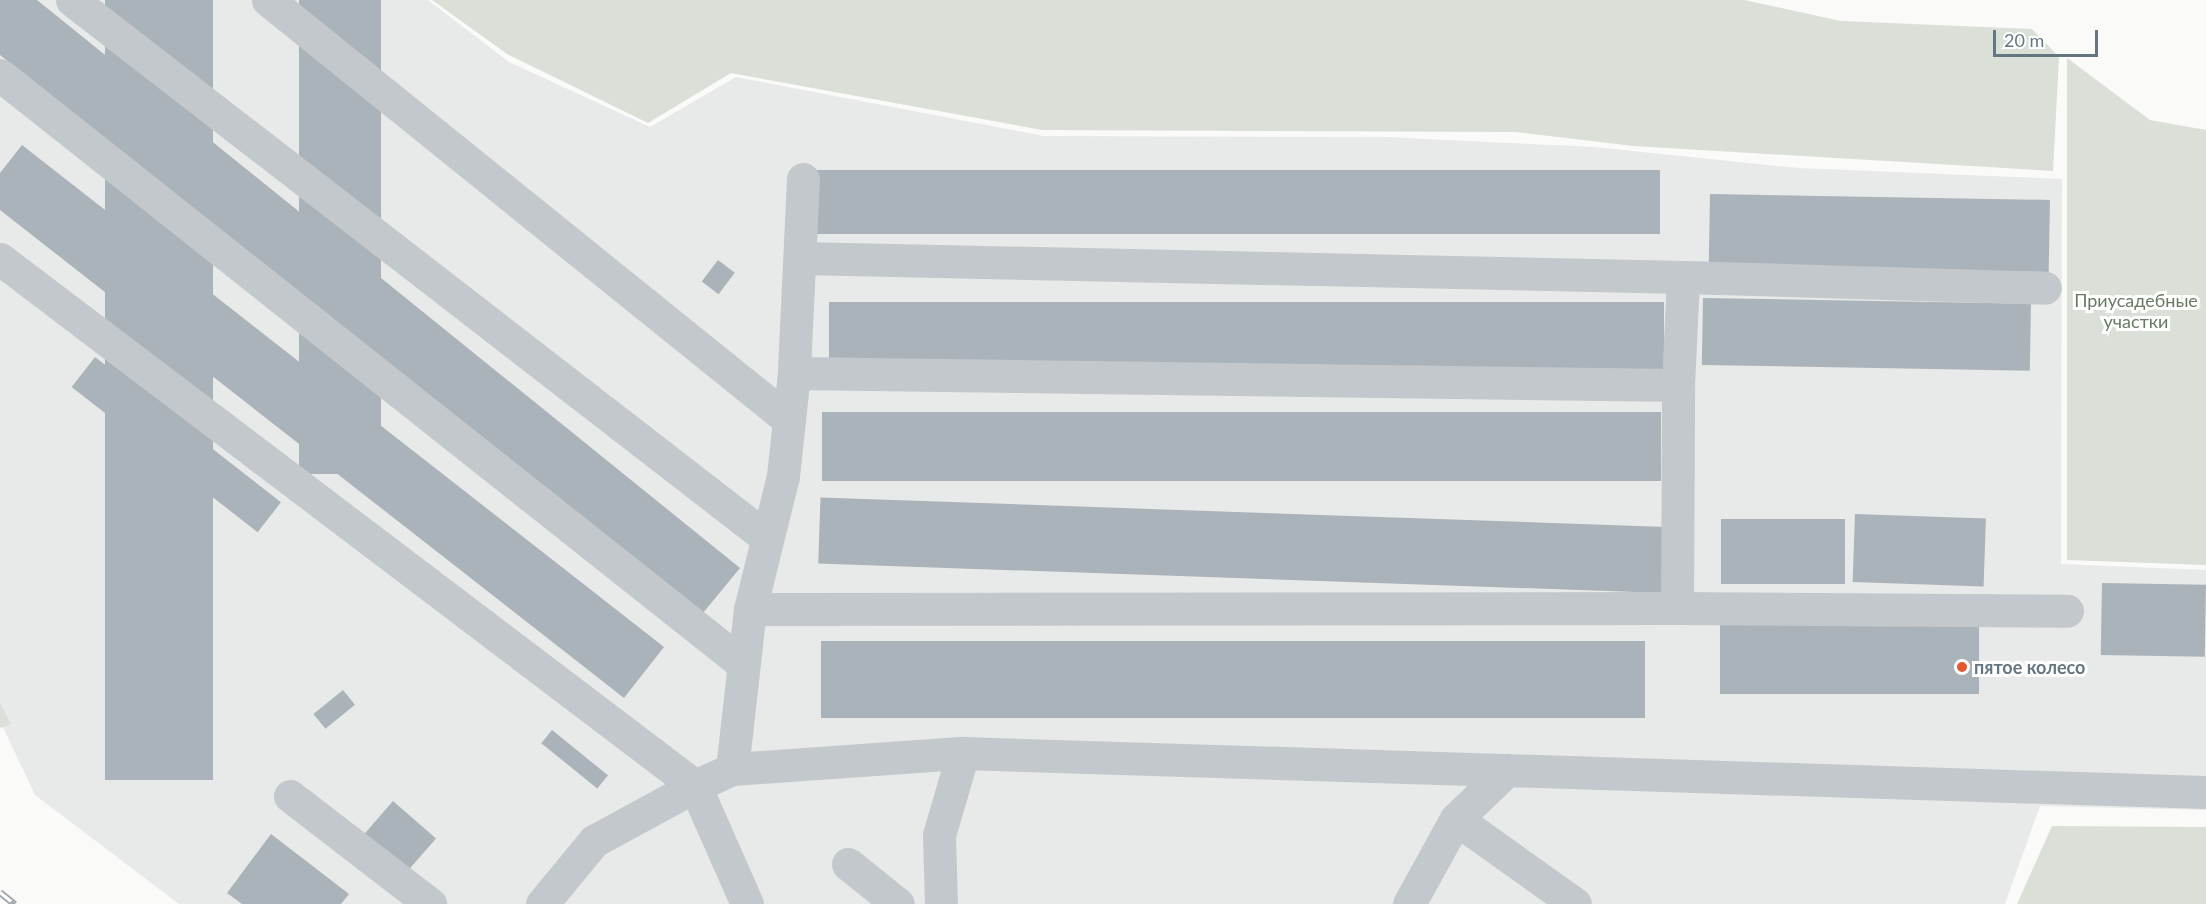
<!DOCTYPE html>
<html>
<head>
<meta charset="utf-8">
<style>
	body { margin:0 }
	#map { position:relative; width:2206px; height:904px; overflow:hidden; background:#fafaf8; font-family:Lato,sans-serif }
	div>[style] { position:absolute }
	.built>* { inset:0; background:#e8e9e9 }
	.green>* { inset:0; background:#dadfd7 }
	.building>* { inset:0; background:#aab3b9; transform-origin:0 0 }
	.minor>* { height:33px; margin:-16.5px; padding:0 16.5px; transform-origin:16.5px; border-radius:16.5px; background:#c3c8cc }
	.rail>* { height:7px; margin-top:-3.5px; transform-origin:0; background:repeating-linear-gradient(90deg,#fff 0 14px,#a2aab0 0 28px); box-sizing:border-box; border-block:2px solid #a2aab0 }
	.dots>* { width:16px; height:16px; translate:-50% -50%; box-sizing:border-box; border:3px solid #fff; border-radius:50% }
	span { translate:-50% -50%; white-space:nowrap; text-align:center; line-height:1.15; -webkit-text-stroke:6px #fff; paint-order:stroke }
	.park-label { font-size:18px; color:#687a64 }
	.poi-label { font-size:18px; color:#657683; font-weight:700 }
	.left { translate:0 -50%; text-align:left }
	.scale { position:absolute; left:1993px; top:30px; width:105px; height:27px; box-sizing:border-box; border:3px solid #657683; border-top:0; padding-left:8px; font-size:18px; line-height:21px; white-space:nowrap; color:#657683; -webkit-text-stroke:4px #fff; paint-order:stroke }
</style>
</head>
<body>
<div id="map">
	<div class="built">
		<i style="clip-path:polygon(0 0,428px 0,509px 62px,650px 127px,736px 77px,1044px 136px,1385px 137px,1594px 147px,1798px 168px,2062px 179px,2061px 564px,2206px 570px,2206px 810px,2040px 806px,2005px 904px,179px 904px,35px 795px,0 721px)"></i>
	</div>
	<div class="green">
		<i style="clip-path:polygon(432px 0,1744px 0,1841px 21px,2032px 29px,2059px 57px,2053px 171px,1634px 146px,1515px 132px,1042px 130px,731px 73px,648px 123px,507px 54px)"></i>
		<i style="clip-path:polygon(2067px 58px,2150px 120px,2206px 130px,2206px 565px,2067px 560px)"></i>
		<i style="clip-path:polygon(0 703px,11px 724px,0 728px)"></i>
		<i style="clip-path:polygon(2052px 826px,2206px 827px,2206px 904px,2017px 904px)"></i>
	</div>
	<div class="building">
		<i style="clip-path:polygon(0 0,37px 0,740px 568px,698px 619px,0 55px)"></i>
		<i style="left:105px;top:0;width:108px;height:780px"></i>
		<i style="left:299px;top:0;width:82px;height:474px"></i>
		<i style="clip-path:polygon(22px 145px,664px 647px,624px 698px,0 210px,0 173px)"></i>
		<i style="left:1660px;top:170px;width:64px;height:849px;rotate:90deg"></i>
		<i style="left:1710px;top:194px;width:340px;height:72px;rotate:1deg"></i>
		<i style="left:718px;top:260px;width:21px;height:27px;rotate:37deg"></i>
		<i style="left:1703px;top:298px;width:328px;height:67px;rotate:1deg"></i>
		<i style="left:829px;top:302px;width:835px;height:67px"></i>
		<i style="left:95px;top:357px;width:236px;height:38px;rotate:38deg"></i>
		<i style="left:1661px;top:412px;width:69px;height:839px;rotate:90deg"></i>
		<i style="left:1855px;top:514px;width:131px;height:68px;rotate:2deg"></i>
		<i style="left:1721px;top:519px;width:124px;height:65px"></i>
		<i style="left:1666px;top:527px;width:66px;height:846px;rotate:92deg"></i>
		<i style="left:2102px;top:583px;width:104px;height:72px;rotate:1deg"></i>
		<i style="left:1720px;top:618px;width:259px;height:76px"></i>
		<i style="left:821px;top:641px;width:824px;height:77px"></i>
		<i style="left:343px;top:690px;width:19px;height:38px;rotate:51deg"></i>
		<i style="left:552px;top:730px;width:72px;height:17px;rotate:39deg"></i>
		<i style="left:393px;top:801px;width:57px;height:46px;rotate:41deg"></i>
		<i style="clip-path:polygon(271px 834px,349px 894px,341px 904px,242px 904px,227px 893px)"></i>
	</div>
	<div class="minor">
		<i style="left:72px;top:0;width:879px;rotate:37.74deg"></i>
		<i style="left:268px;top:0;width:669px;rotate:38.87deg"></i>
		<i style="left:0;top:75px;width:947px;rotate:38.4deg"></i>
		<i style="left:803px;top:179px;width:194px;rotate:92.7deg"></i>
		<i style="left:794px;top:373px;width:104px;rotate:96.1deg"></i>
		<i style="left:783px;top:476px;width:137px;rotate:103.9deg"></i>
		<i style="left:750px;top:609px;width:161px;rotate:96.4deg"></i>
		<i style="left:732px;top:769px;width:232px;rotate:-4deg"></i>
		<i style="left:963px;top:753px;width:1244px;rotate:1.8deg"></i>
		<i style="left:800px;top:258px;width:883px;rotate:1.23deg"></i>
		<i style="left:1683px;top:277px;width:362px;rotate:1.7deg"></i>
		<i style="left:0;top:259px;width:872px;rotate:37.17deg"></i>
		<i style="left:695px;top:786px;width:41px;rotate:-24.7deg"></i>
		<i style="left:794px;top:373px;width:884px;rotate:0.78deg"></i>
		<i style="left:1677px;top:608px;width:223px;rotate:-89.7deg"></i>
		<i style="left:1678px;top:385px;width:108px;rotate:-87.3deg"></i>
		<i style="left:750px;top:609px;width:927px;rotate:-0.06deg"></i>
		<i style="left:1677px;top:608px;width:390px;rotate:0.4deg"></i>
		<i style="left:290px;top:796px;width:177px;rotate:37.6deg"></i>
		<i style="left:1456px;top:819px;width:146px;rotate:35.5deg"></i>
		<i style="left:848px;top:864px;width:64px;rotate:38.7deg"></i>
		<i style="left:542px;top:904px;width:82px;rotate:-50.5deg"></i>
		<i style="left:594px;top:841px;width:115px;rotate:-28.6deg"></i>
		<i style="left:695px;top:786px;width:129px;rotate:66.2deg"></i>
		<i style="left:941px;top:904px;width:69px;rotate:-91.7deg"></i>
		<i style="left:939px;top:835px;width:85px;rotate:-73.7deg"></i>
		<i style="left:1409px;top:904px;width:97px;rotate:-61.1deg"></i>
		<i style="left:1456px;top:819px;width:71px;rotate:-43.9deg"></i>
	</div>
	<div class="rail">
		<i style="left:0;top:892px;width:19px;rotate:39deg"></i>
	</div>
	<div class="dots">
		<i style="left:1962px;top:667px;background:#e4572e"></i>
	</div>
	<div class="park-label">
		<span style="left:2136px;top:311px">Приусадебные<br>участки</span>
	</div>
	<div class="poi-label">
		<span class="left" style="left:1974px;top:667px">пятое колесо</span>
	</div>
	<div class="scale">20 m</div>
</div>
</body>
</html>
